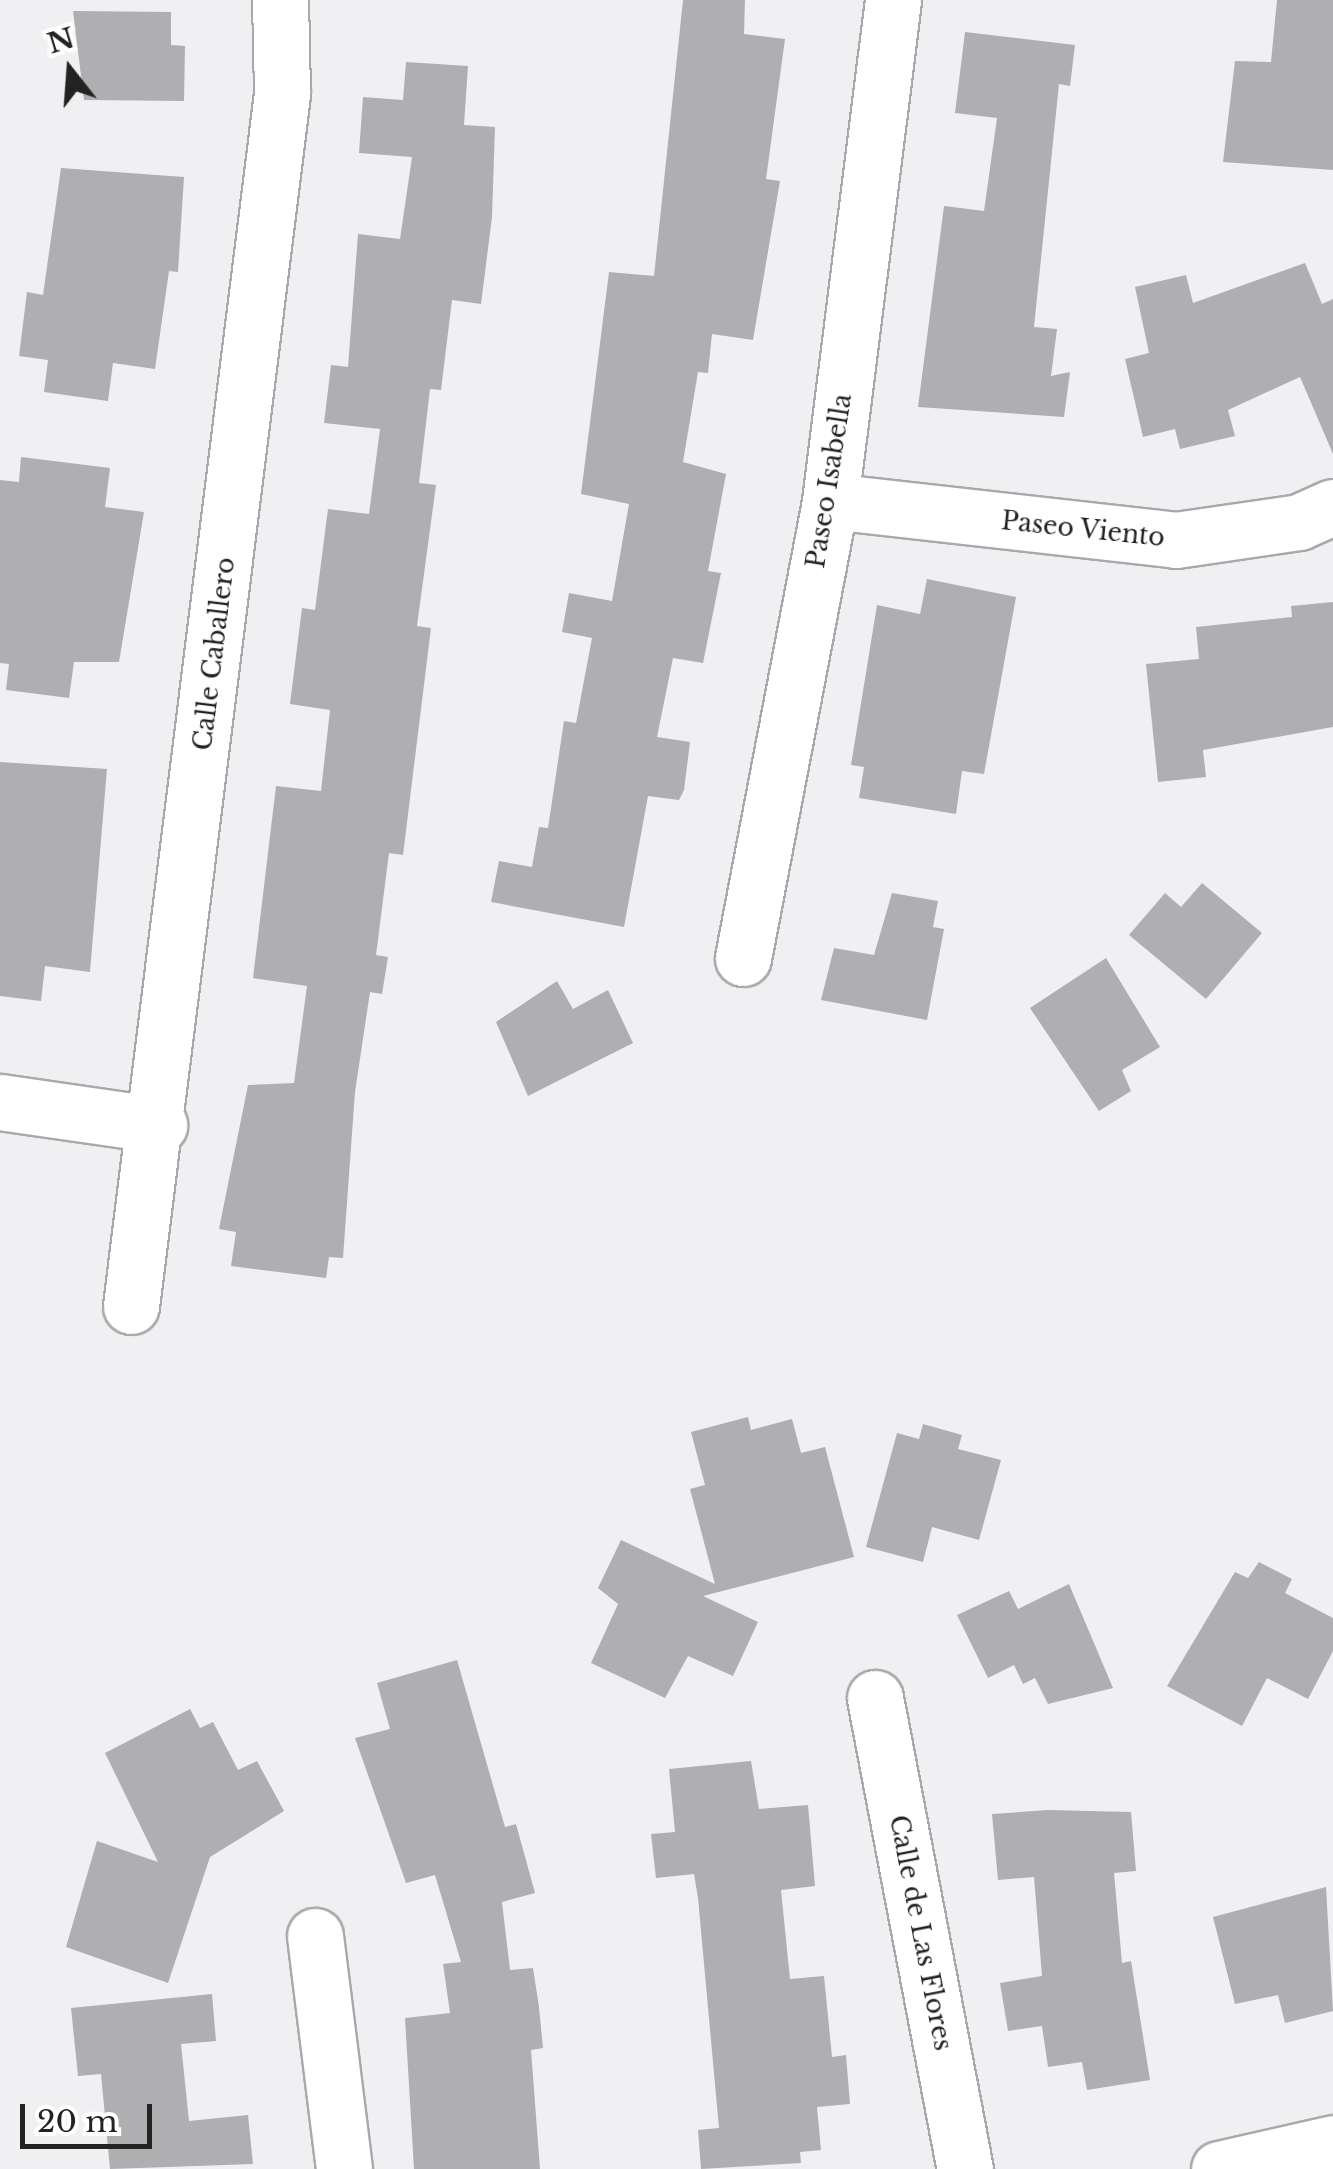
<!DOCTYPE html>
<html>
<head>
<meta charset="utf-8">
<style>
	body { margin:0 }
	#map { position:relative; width:1333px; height:2169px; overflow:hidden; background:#f0eff2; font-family:"Libre Baskerville",serif }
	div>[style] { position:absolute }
	.building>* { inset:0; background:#afafb2 }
	.roads { filter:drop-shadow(2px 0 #a9a8ab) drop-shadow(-2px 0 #a9a8ab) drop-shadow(0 2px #a9a8ab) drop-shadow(0 -2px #a9a8ab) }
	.minor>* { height:55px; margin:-27.5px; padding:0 27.5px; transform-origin:27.5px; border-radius:27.5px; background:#fff }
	span { translate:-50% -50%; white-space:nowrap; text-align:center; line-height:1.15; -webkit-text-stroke:8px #fff; paint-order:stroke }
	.street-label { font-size:25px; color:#232324 }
	.north { position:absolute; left:20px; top:20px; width:100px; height:100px; -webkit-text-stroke:8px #fff; paint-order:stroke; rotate:343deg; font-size:28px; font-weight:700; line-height:40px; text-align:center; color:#232324 }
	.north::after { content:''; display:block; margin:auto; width:35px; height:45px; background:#232324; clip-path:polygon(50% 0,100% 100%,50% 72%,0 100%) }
	.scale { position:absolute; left:20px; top:2104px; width:132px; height:45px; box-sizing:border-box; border:5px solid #232324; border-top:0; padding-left:12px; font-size:30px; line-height:35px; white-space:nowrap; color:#232324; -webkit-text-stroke:8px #fff; paint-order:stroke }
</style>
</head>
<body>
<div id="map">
	<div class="building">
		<i style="clip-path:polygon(683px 0,745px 0,744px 34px,785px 39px,766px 179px,780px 181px,753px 340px,712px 334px,708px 373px,698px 372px,683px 462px,726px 474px,708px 571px,721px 573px,703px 663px,673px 658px,657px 737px,690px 742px,684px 790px,679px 800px,648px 796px,624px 927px,491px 902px,499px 861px,532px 867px,539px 827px,548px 828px,564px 721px,576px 723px,592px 638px,562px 632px,569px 593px,612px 601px,629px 504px,581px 494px,609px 272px,654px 276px)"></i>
		<i style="clip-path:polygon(1277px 0,1333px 0,1333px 170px,1223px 162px,1235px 61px,1271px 62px)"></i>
		<i style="clip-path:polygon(73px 11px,171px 12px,171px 45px,185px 46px,184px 101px,84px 100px)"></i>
		<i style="clip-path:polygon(965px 32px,1075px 45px,1070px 86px,1059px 84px,1034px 327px,1057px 329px,1051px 376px,1070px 372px,1064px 417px,918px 407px,944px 206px,984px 211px,997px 118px,955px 113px)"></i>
		<i style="clip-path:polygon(406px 62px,468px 66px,464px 125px,495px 127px,492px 217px,481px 304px,452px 300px,441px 390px,430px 389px,419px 483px,436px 485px,417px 626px,431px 628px,403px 855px,389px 853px,376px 955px,388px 957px,382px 994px,370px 992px,355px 1092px,343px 1258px,329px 1257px,326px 1278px,231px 1266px,236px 1232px,219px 1229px,248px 1085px,294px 1083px,307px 986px,253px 978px,276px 786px,321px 791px,330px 710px,290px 704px,302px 608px,315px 610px,328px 509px,369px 514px,380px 429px,324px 423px,331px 365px,348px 367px,358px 234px,400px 239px,412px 157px,359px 153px,363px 97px,403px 100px)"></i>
		<i style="clip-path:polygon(61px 168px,184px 177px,178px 272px,169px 271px,155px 369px,113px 363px,108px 401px,44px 392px,48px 360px,19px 356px,27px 292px,43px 295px)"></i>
		<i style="clip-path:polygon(1305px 263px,1322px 304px,1333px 299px,1333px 454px,1300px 377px,1228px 410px,1235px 436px,1180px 449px,1175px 429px,1143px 437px,1125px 359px,1149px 353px,1135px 287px,1186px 275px,1193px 303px)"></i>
		<i style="clip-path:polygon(21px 457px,110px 468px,105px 507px,144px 512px,119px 662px,74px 662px,69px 698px,6px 690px,9px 664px,0 663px,0 480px,19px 482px)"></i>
		<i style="clip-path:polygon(927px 579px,1016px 597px,984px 774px,962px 771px,956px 814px,859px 798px,864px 767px,851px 765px,877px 605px,920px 614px)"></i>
		<i style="clip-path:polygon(1333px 602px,1333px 727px,1203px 750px,1206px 777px,1158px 782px,1146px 664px,1199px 659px,1196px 627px,1292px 617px,1291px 606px)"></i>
		<i style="clip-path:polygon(0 762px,107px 769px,90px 972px,45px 966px,41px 1001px,0 996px)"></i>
		<i style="clip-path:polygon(1202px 883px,1262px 933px,1206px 999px,1129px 935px,1165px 893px,1181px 907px)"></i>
		<i style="clip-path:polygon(892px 893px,938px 901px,933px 927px,944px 929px,927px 1020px,821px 1000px,834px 948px,874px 955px)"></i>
		<i style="clip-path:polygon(1106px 958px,1160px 1047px,1122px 1070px,1131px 1091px,1099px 1111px,1030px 1008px)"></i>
		<i style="clip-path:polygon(557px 981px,573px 1009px,608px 990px,633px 1043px,528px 1096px,496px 1022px)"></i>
		<i style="clip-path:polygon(748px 1417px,751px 1430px,792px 1419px,801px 1453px,825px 1447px,854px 1557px,703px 1596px,758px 1622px,733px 1676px,688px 1656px,665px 1698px,591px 1663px,618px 1604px,598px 1588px,621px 1540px,715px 1584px,690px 1489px,705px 1485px,691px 1432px)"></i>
		<i style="clip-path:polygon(923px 1424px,962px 1435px,958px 1449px,1001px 1460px,979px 1540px,932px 1527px,923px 1562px,866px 1547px,897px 1433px,919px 1439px)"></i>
		<i style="clip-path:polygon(1259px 1562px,1292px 1579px,1285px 1593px,1333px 1618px,1333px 1651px,1308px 1699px,1267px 1678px,1242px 1726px,1167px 1686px,1235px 1572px,1248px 1578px)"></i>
		<i style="clip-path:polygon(1069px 1584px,1113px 1688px,1048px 1704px,1035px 1678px,1023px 1684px,1014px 1665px,988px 1678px,957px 1615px,1009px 1591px,1018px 1609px)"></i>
		<i style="clip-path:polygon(457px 1660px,505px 1827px,516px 1824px,535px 1893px,502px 1902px,510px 1970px,533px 1968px,539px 2007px,543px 2048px,531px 2050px,540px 2169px,414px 2169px,405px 2018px,450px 2013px,443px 1964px,461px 1962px,435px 1875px,406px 1883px,355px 1738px,390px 1729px,377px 1683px)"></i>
		<i style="clip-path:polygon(190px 1709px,200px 1728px,213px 1722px,238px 1770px,257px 1761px,284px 1811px,210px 1857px,168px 1983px,66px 1947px,97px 1841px,158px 1862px,105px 1753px)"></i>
		<i style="clip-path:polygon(751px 1761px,759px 1809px,808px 1805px,815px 1886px,781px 1890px,790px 1979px,824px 1976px,832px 2057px,846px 2055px,850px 2104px,817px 2107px,821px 2150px,800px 2152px,801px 2163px,701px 2169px,698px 2130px,719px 2128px,698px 1898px,694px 1874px,656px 1878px,651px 1834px,675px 1832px,669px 1769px)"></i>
		<i style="clip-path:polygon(1048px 1810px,1131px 1812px,1136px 1871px,1114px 1873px,1122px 1963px,1131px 1961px,1150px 2080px,1087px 2090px,1082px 2062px,1048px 2067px,1042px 2026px,1008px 2031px,1000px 1983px,1042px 1976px,1034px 1877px,998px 1880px,992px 1814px)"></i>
		<i style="clip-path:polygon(1326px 1887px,1333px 2011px,1285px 2023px,1278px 1995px,1235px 2004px,1213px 1917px)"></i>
		<i style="clip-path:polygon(212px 1994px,216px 2041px,181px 2044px,189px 2121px,248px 2115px,253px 2164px,110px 2169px,101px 2074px,78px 2076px,71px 2008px)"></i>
	</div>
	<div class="roads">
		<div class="minor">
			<i style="left:830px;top:501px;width:348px;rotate:6.4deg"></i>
			<i style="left:1176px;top:540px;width:124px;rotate:-8.3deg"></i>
			<i style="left:1299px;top:522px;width:37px;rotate:-24deg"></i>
			<i style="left:743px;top:958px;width:465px;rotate:-79.2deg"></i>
			<i style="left:830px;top:501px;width:505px;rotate:-82.83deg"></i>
			<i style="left:0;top:1102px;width:161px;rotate:8.2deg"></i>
			<i style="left:131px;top:1306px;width:1222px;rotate:-82.9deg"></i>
			<i style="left:282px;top:93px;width:93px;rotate:-91.2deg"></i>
			<i style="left:875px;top:1698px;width:480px;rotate:79.2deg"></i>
			<i style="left:315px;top:1936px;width:235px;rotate:82.9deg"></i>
			<i style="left:1219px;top:2169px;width:117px;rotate:-12.8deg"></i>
		</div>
	</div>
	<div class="street-label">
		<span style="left:830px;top:481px;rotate:-81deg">Paseo Isabella</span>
		<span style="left:1083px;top:530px;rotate:6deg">Paseo Viento</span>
		<span style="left:215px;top:654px;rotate:-83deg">Calle Caballero</span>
		<span style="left:920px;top:1933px;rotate:79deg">Calle de Las Flores</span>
	</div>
	<div class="north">N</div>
	<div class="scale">20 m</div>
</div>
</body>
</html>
